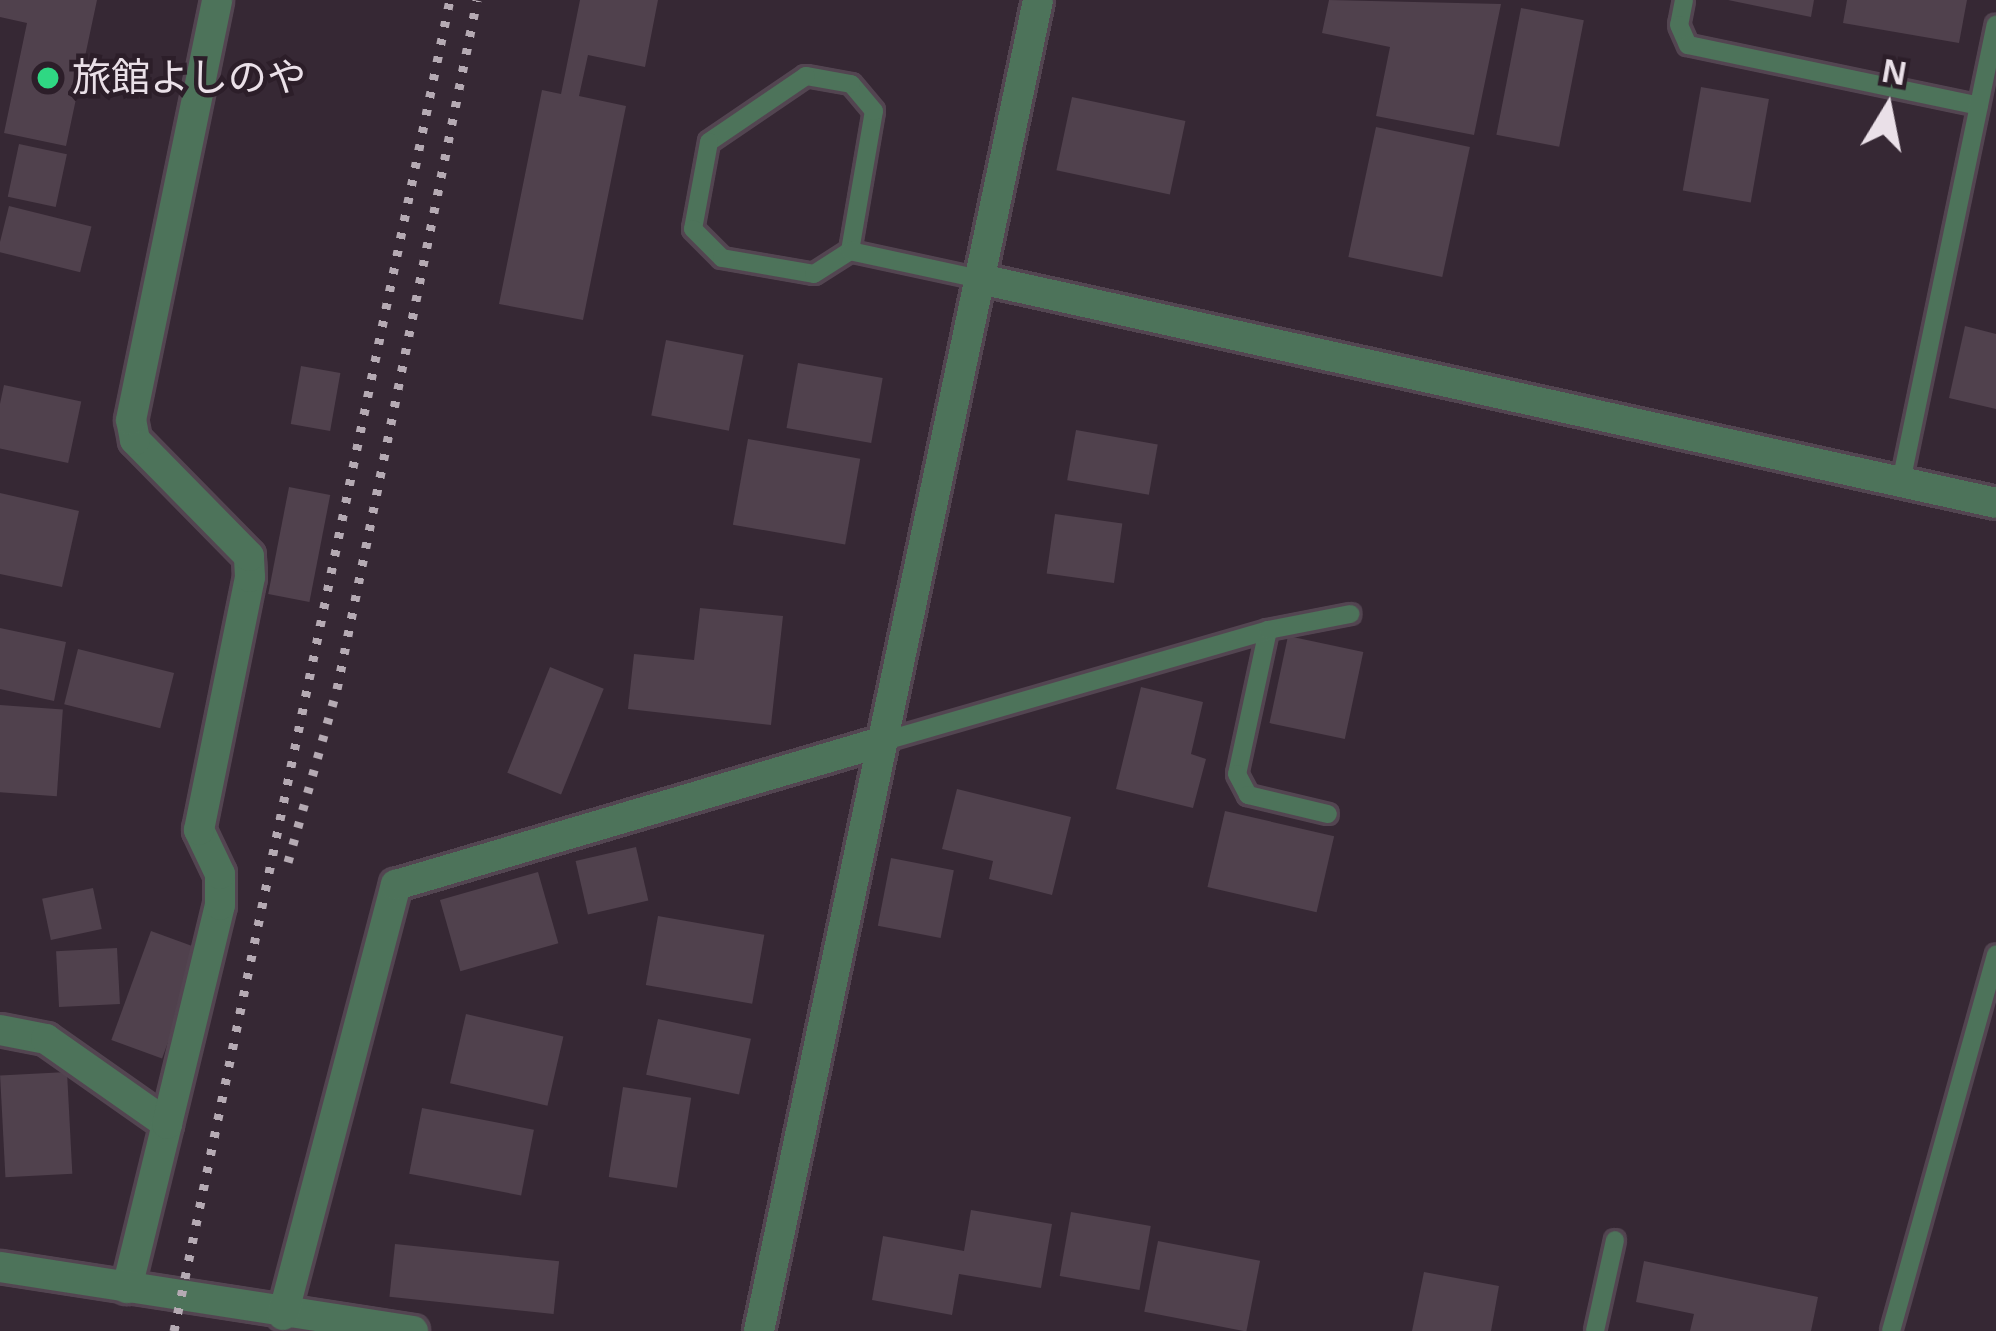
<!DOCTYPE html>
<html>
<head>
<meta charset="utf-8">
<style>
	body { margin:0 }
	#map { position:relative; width:1996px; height:1331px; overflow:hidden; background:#362834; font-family:Arial,"Noto Sans JP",sans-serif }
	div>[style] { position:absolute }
	.building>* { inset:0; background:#50414d; transform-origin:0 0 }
	.roads { filter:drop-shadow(3px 0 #534551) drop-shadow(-3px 0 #534551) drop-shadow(0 3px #534551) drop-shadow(0 -3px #534551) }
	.service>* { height:18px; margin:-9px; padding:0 9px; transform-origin:9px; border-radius:9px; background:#4d735a }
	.minor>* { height:30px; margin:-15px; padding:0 15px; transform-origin:15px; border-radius:15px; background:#4d735a }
	.tertiary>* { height:30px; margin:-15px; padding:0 15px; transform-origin:15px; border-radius:15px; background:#4d735a }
	.rail>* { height:9px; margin-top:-4.5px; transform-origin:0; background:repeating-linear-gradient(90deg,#b5aab3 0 6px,transparent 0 18px) }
	.dots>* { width:33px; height:33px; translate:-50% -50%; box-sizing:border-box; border:6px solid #2c1e29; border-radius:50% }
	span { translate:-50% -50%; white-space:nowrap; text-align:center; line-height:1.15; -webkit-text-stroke:9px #2c1e29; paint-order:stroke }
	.poi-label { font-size:39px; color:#eae0e8 }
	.left { translate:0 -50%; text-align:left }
	.north { position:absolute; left:1828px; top:48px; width:120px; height:120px; -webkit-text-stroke:9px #2c1e29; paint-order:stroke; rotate:10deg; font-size:33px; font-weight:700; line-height:48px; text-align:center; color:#eae0e8 }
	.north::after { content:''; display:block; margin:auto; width:42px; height:54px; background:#eae0e8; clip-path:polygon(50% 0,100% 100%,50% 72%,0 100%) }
</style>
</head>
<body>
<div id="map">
	<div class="building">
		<i style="clip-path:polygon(0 0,97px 0,66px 146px,4px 133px,27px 23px,0 17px)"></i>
		<i style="clip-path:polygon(580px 0,658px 0,645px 67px,588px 55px,579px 96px,626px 106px,583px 320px,499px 304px,542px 90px,561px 94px)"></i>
		<i style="clip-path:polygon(1329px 0,1501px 4px,1474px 135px,1376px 116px,1390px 47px,1322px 33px)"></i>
		<i style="clip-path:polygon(1728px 0,1814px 0,1811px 17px)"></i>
		<i style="clip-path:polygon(1847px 0,1967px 0,1959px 43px,1843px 23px)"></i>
		<i style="left:1521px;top:8px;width:64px;height:129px;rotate:11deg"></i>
		<i style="left:1701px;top:87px;width:69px;height:105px;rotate:10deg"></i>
		<i style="left:1072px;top:97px;width:116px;height:75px;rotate:12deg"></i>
		<i style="left:1376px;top:127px;width:96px;height:133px;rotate:12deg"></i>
		<i style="left:19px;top:144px;width:49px;height:54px;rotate:12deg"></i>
		<i style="left:9px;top:206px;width:85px;height:47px;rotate:14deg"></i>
		<i style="clip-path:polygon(1965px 326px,1996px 334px,1996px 409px,1949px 398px)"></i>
		<i style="left:666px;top:340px;width:79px;height:77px;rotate:11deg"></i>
		<i style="left:798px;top:363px;width:86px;height:66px;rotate:10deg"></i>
		<i style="left:301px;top:366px;width:40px;height:59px;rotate:10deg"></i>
		<i style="left:4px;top:385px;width:79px;height:63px;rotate:12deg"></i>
		<i style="left:1076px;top:430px;width:83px;height:51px;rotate:10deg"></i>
		<i style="left:748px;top:439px;width:114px;height:87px;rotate:10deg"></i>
		<i style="left:289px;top:487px;width:42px;height:109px;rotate:11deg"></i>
		<i style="clip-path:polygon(0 493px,79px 511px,62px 587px,0 574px)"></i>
		<i style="left:1055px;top:514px;width:68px;height:60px;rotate:8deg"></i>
		<i style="clip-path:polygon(700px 608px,783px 616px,771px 725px,628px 709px,634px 654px,694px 660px)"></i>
		<i style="clip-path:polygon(0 628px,66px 642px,54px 701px,0 689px)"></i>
		<i style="left:1288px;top:636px;width:77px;height:89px;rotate:12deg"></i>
		<i style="left:78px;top:649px;width:99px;height:57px;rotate:14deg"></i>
		<i style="left:550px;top:667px;width:58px;height:114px;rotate:22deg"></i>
		<i style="clip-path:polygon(1141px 687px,1203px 702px,1191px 754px,1206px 759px,1193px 808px,1116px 789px)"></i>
		<i style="left:0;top:705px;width:63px;height:87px;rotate:4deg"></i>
		<i style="clip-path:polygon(957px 789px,1071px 817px,1052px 895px,989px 879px,993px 861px,942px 849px)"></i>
		<i style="left:1225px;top:811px;width:112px;height:78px;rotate:13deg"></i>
		<i style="left:636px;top:847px;width:55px;height:62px;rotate:77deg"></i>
		<i style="left:891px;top:858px;width:64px;height:69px;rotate:11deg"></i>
		<i style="left:538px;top:872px;width:74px;height:102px;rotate:74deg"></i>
		<i style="left:93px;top:888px;width:42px;height:52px;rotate:78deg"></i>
		<i style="left:658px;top:916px;width:108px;height:70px;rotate:10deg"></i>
		<i style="left:151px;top:931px;width:54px;height:116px;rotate:20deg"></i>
		<i style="left:117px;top:948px;width:56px;height:61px;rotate:87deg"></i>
		<i style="left:466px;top:1014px;width:100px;height:71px;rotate:13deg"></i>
		<i style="left:658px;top:1019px;width:95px;height:57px;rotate:12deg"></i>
		<i style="left:67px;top:1072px;width:102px;height:67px;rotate:87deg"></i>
		<i style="left:623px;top:1087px;width:69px;height:91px;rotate:9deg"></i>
		<i style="left:422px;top:1108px;width:114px;height:67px;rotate:11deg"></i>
		<i style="clip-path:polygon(971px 1210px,1052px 1224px,1041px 1288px,959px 1274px,952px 1315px,872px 1300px,883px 1236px,964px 1251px)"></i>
		<i style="left:1071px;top:1212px;width:81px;height:65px;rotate:10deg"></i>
		<i style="left:1158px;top:1241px;width:104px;height:72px;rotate:11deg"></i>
		<i style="left:395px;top:1244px;width:165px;height:53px;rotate:6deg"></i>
		<i style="clip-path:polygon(1644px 1261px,1818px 1297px,1811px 1331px,1690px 1331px,1694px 1314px,1636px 1302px)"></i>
		<i style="clip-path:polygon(1424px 1272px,1499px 1286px,1491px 1331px,1412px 1331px)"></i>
	</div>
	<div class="roads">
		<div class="service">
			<i style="left:1684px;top:0;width:25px;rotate:101deg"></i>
			<i style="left:1679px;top:25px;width:22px;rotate:66deg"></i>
			<i style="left:1688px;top:45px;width:297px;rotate:11.8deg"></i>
			<i style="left:850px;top:251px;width:142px;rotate:-80.3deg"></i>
			<i style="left:874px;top:111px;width:35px;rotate:-130deg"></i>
			<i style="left:851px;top:84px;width:46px;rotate:-169.9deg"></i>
			<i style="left:806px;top:76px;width:117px;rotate:145.8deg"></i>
			<i style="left:709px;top:142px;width:88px;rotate:100.4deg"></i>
			<i style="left:693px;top:229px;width:41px;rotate:45deg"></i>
			<i style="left:722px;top:258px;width:93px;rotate:9.9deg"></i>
			<i style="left:814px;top:274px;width:43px;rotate:-32.6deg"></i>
			<i style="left:850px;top:251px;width:133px;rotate:12.2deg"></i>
			<i style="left:1901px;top:482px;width:467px;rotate:-78.3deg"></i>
			<i style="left:1268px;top:630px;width:147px;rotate:102.1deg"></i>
			<i style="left:1237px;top:774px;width:24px;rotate:62deg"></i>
			<i style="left:1248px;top:795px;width:82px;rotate:13.4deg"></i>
			<i style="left:881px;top:742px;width:403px;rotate:-16.1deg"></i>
			<i style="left:1268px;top:630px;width:84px;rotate:-11deg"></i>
			<i style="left:1595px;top:1331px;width:93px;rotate:-77.6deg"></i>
			<i style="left:1891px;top:1331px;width:391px;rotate:-74.4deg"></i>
		</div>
		<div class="minor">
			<i style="left:0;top:1030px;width:47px;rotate:11.1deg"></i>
			<i style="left:46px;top:1039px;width:148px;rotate:35.1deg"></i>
			<i style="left:167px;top:1124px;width:169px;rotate:103.7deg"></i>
			<i style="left:167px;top:1124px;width:225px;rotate:-76.4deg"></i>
			<i style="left:220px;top:905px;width:31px;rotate:-90deg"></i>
			<i style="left:220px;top:874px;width:49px;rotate:-115.5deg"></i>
			<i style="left:199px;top:830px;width:258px;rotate:-78.6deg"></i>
			<i style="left:250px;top:577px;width:21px;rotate:-93deg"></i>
			<i style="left:249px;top:556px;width:163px;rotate:-134.5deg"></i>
			<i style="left:135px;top:440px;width:20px;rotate:-101deg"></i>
			<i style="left:131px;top:420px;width:429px;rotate:-78.4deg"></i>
			<i style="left:0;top:1267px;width:418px;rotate:8.8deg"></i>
			<i style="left:283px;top:1315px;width:445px;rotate:-75.3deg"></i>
			<i style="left:396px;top:885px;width:506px;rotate:-16.43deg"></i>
		</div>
		<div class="tertiary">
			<i style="left:980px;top:279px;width:1040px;rotate:12.43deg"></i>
			<i style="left:759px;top:1331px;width:1360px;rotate:-78.16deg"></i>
		</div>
	</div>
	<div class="rail">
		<i style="left:288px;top:862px;width:180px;rotate:-74.2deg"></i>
		<i style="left:337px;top:689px;width:703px;rotate:-78.51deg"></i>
		<i style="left:174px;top:1331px;width:1359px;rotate:-78.29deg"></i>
	</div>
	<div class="dots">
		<i style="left:48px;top:78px;background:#2fd883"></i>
	</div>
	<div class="poi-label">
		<span class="left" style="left:72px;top:78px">旅館よしのや</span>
	</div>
	<div class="north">N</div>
</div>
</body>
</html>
